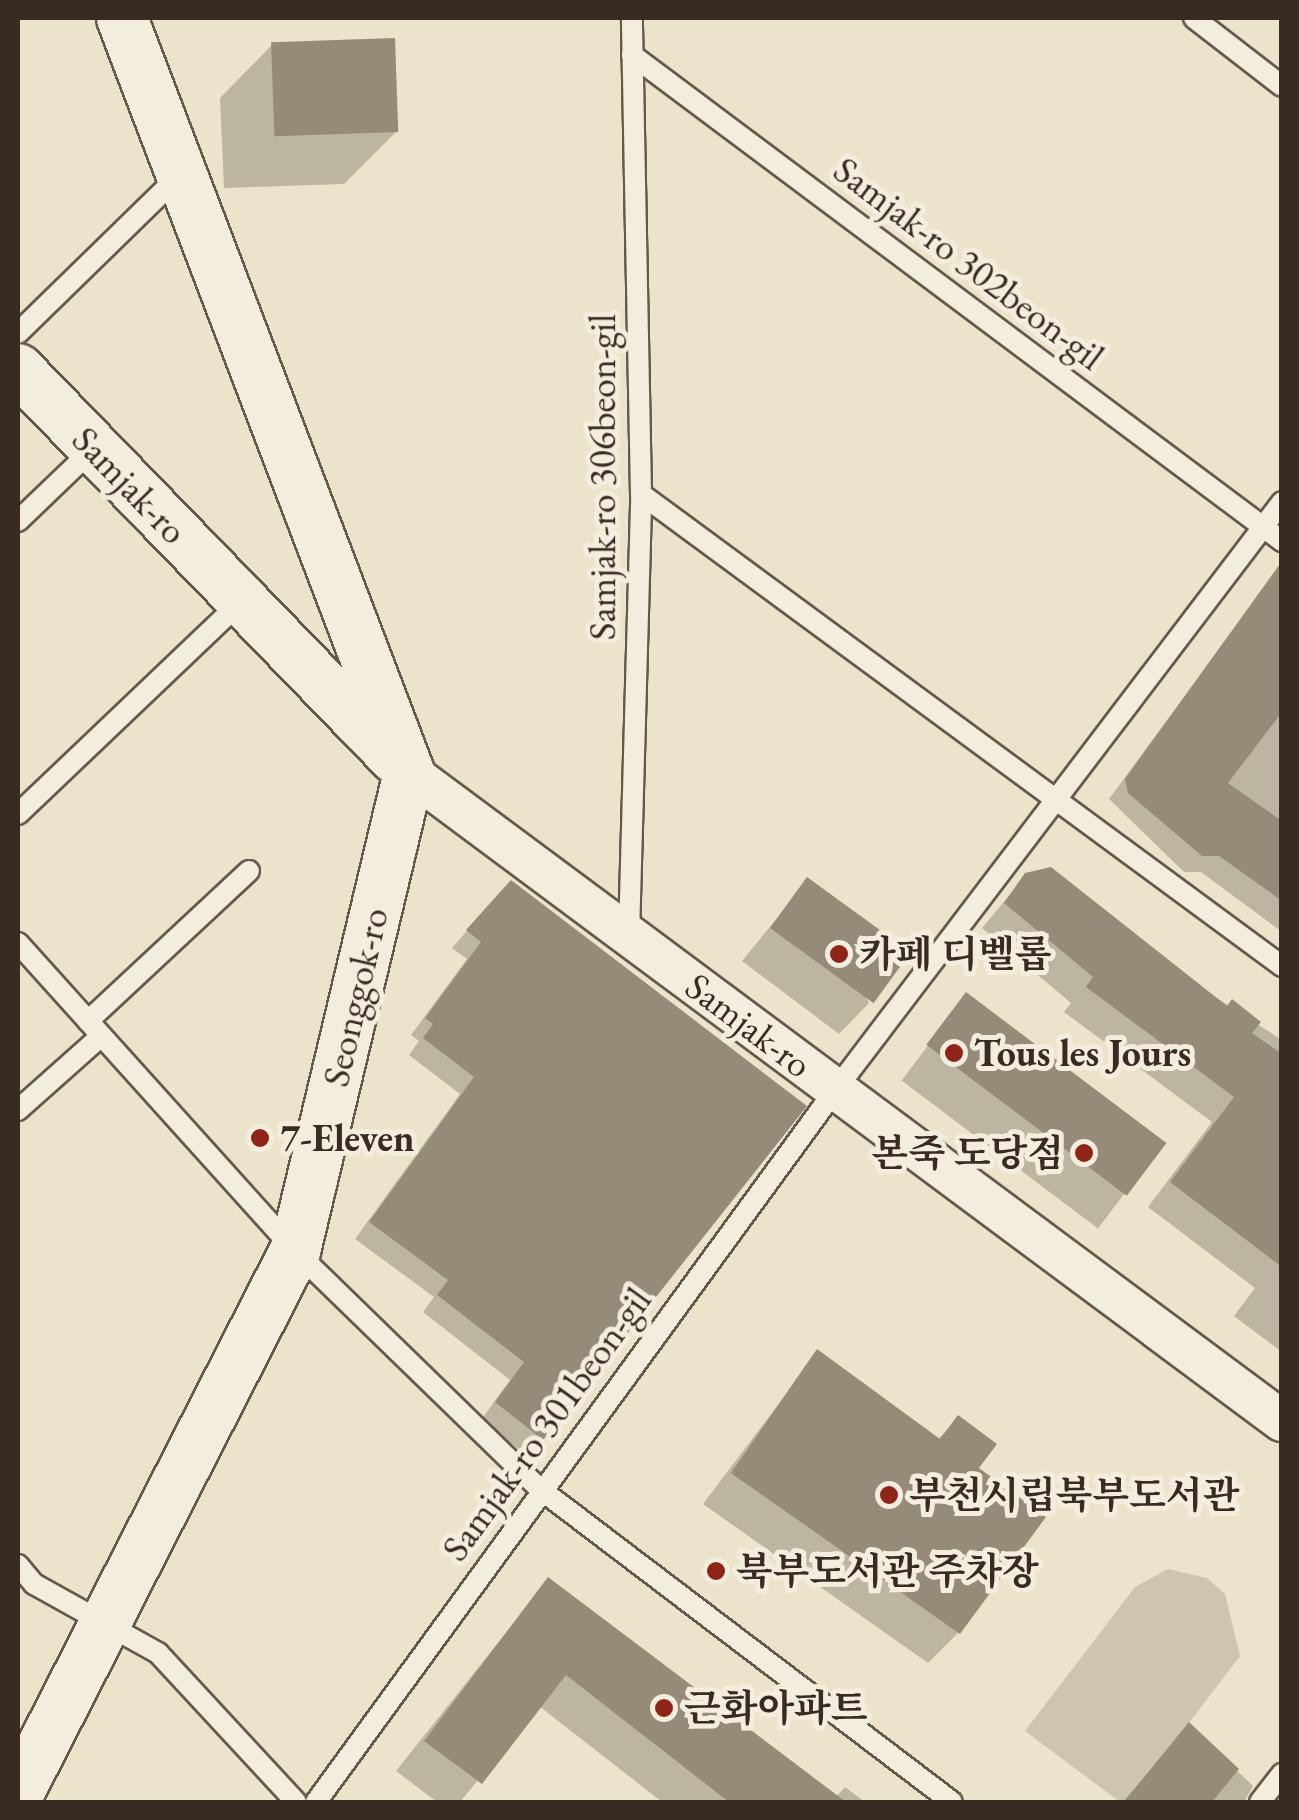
<!DOCTYPE html>
<html>
<head>
<meta charset="utf-8">
<style>
	body { margin:0 }
	#map { position:relative; width:1299px; height:1820px; overflow:hidden; background:#ebe4ca; font-family:"EB Garamond","Noto Serif KR",serif }
	div>[style] { position:absolute }
	.green>* { inset:0; background:#cdc5ad }
	.shadow>* { inset:0; background:#0003; transform-origin:0 0 }
	.building>* { inset:0; background:#968b79; transform-origin:0 0 }
	.roads { filter:drop-shadow(2px 0 #66594c) drop-shadow(-2px 0 #66594c) drop-shadow(0 2px #66594c) drop-shadow(0 -2px #66594c) }
	.service>* { height:20px; margin:-10px; padding:0 10px; transform-origin:10px; border-radius:10px; background:#f2eddd }
	.minor>* { height:40px; margin:-20px; padding:0 20px; transform-origin:20px; border-radius:20px; background:#f2eddd }
	.tertiary>* { height:50px; margin:-25px; padding:0 25px; transform-origin:25px; border-radius:25px; background:#f2eddd }
	.dots>* { width:28px; height:28px; translate:-50% -50%; box-sizing:border-box; border:5px solid #f2eddd; border-radius:50% }
	span { translate:-50% -50%; white-space:nowrap; text-align:center; line-height:1.15; -webkit-text-stroke:10px #f2eddd; paint-order:stroke }
	.street-label { font-size:38px; color:#392b22 }
	.poi-label { font-size:38px; color:#392b22; font-weight:700 }
	.left { translate:0 -50%; text-align:left }
	.right { translate:-100% -50%; text-align:right }
	.frame { position:absolute; inset:0; border:20px solid #392b22; pointer-events:none }
</style>
</head>
<body>
<div id="map">
	<div class="green">
		<i style="clip-path:polygon(1168px 1569px,1207px 1578px,1225px 1594px,1240px 1656px,1129px 1802px,1120px 1802px,1025px 1731px,1135px 1587px)"></i>
	</div>
	<div class="shadow">
		<i style="clip-path:polygon(272px 45px,397px 131px,344px 184px,224px 188px,220px 98px)"></i>
		<i style="clip-path:polygon(1258px 596px,1282px 597px,1282px 932px,1201px 872px,1184px 872px,1109px 799px)"></i>
		<i style="clip-path:polygon(1026px 875px,1282px 1040px,1282px 1352px,1234px 1316px,1255px 1288px,1148px 1207px,1212px 1122px,1064px 1012px,1071px 1003px,982px 928px)"></i>
		<i style="clip-path:polygon(808px 880px,869px 1003px,839px 1034px,742px 961px)"></i>
		<i style="clip-path:polygon(495px 899px,541px 1438px,525px 1454px,481px 1420px,510px 1380px,423px 1312px,434px 1297px,355px 1239px,460px 1094px,409px 1055px,419px 1041px,411px 1035px,467px 959px,452px 948px)"></i>
		<i style="left:966px;top:995px;width:246px;height:107px;rotate:37deg"></i>
		<i style="clip-path:polygon(818px 1352px,937px 1440px,958px 1419px,976px 1468px,958px 1633px,928px 1663px,703px 1504px)"></i>
		<i style="clip-path:polygon(548px 1580px,835px 1798px,845px 1787px,865px 1802px,662px 1802px,539px 1706px,460px 1802px,437px 1802px,396px 1771px)"></i>
		<i style="clip-path:polygon(1189px 1725px,1253px 1786px,1244px 1802px,1123px 1802px)"></i>
	</div>
	<div class="building">
		<i style="left:395px;top:38px;width:94px;height:124px;rotate:88deg"></i>
		<i style="clip-path:polygon(1282px 561px,1282px 712px,1228px 783px,1282px 821px,1282px 901px,1219px 856px,1202px 856px,1128px 793px,1125px 779px)"></i>
		<i style="clip-path:polygon(1051px 867px,1227px 1006px,1232px 999px,1261px 1022px,1252px 1033px,1282px 1054px,1282px 1267px,1170px 1182px,1234px 1097px,1086px 987px,1093px 977px,1004px 903px,1025px 873px)"></i>
		<i style="left:807px;top:877px;width:128px;height:63px;rotate:36deg"></i>
		<i style="clip-path:polygon(511px 880px,807px 1106px,543px 1440px,495px 1402px,524px 1362px,437px 1295px,448px 1280px,369px 1222px,474px 1077px,423px 1038px,433px 1024px,425px 1018px,481px 942px,466px 930px)"></i>
		<i style="left:966px;top:992px;width:251px;height:66px;rotate:37deg"></i>
		<i style="clip-path:polygon(817px 1349px,940px 1439px,958px 1415px,997px 1444px,979px 1468px,1046px 1517px,960px 1634px,731px 1473px)"></i>
		<i style="clip-path:polygon(548px 1577px,846px 1802px,729px 1802px,566px 1675px,482px 1784px,424px 1741px)"></i>
		<i style="clip-path:polygon(1189px 1722px,1239px 1769px,1212px 1802px,1124px 1802px)"></i>
	</div>
	<div class="roads">
		<div class="service">
			<i style="left:1194px;top:18px;width:111px;rotate:37.7deg"></i>
			<i style="left:632px;top:55px;width:812px;rotate:36.79deg"></i>
			<i style="left:18px;top:333px;width:228px;rotate:-44.3deg"></i>
			<i style="left:641px;top:494px;width:796px;rotate:36.37deg"></i>
			<i style="left:18px;top:521px;width:105px;rotate:-43.8deg"></i>
			<i style="left:18px;top:814px;width:308px;rotate:-43.6deg"></i>
			<i style="left:629px;top:935px;width:441px;rotate:-88.4deg"></i>
			<i style="left:641px;top:494px;width:476px;rotate:-91.1deg"></i>
			<i style="left:18px;top:943px;width:414px;rotate:48deg"></i>
			<i style="left:295px;top:1251px;width:342px;rotate:44.2deg"></i>
			<i style="left:540px;top:1489px;width:517px;rotate:37.22deg"></i>
			<i style="left:88px;top:1021px;width:220px;rotate:-43deg"></i>
			<i style="left:18px;top:1110px;width:111px;rotate:-41.7deg"></i>
			<i style="left:18px;top:1565px;width:25px;rotate:50deg"></i>
			<i style="left:34px;top:1584px;width:142px;rotate:29.1deg"></i>
			<i style="left:158px;top:1653px;width:203px;rotate:47.2deg"></i>
			<i style="left:316px;top:1802px;width:882px;rotate:-53.9deg"></i>
			<i style="left:836px;top:1089px;width:737px;rotate:-52.77deg"></i>
			<i style="left:1260px;top:1802px;width:36px;rotate:-52deg"></i>
		</div>
		<div class="minor">
			<i style="left:409px;top:772px;width:1088px;rotate:36.63deg"></i>
		</div>
		<div class="tertiary">
			<i style="left:18px;top:369px;width:542px;rotate:45.9deg"></i>
			<i style="left:18px;top:1794px;width:610px;rotate:-62.97deg"></i>
			<i style="left:295px;top:1251px;width:492px;rotate:-76.6deg"></i>
			<i style="left:409px;top:772px;width:807px;rotate:-110.84deg"></i>
		</div>
	</div>
	<div class="dots">
		<i style="left:839px;top:954px;background:#8f2418"></i>
		<i style="left:954px;top:1053px;background:#8f2418"></i>
		<i style="left:260px;top:1138px;background:#8f2418"></i>
		<i style="left:1084px;top:1153px;background:#8f2418"></i>
		<i style="left:889px;top:1495px;background:#8f2418"></i>
		<i style="left:716px;top:1571px;background:#8f2418"></i>
		<i style="left:664px;top:1708px;background:#8f2418"></i>
	</div>
	<div class="street-label">
		<span style="left:969px;top:263px;rotate:37deg">Samjak-ro 302beon-gil</span>
		<span style="left:602px;top:477px;rotate:-90deg">Samjak-ro 306beon-gil</span>
		<span style="left:130px;top:485px;rotate:46deg">Samjak-ro</span>
		<span style="left:355px;top:997px;rotate:-77deg">Seonggok-ro</span>
		<span style="left:749px;top:1025px;rotate:37deg">Samjak-ro</span>
		<span style="left:546px;top:1424px;rotate:-54deg">Samjak-ro 301beon-gil</span>
	</div>
	<div class="poi-label">
		<span class="left" style="left:859px;top:954px">카페 디벨롭</span>
		<span class="left" style="left:974px;top:1053px">Tous les Jours</span>
		<span class="left" style="left:280px;top:1138px">7-Eleven</span>
		<span class="right" style="left:1064px;top:1153px">본죽 도당점</span>
		<span class="left" style="left:909px;top:1495px">부천시립북부도서관</span>
		<span class="left" style="left:736px;top:1571px">북부도서관 주차장</span>
		<span class="left" style="left:684px;top:1708px">근화아파트</span>
	</div>
	<div class="frame"></div>
</div>
</body>
</html>
